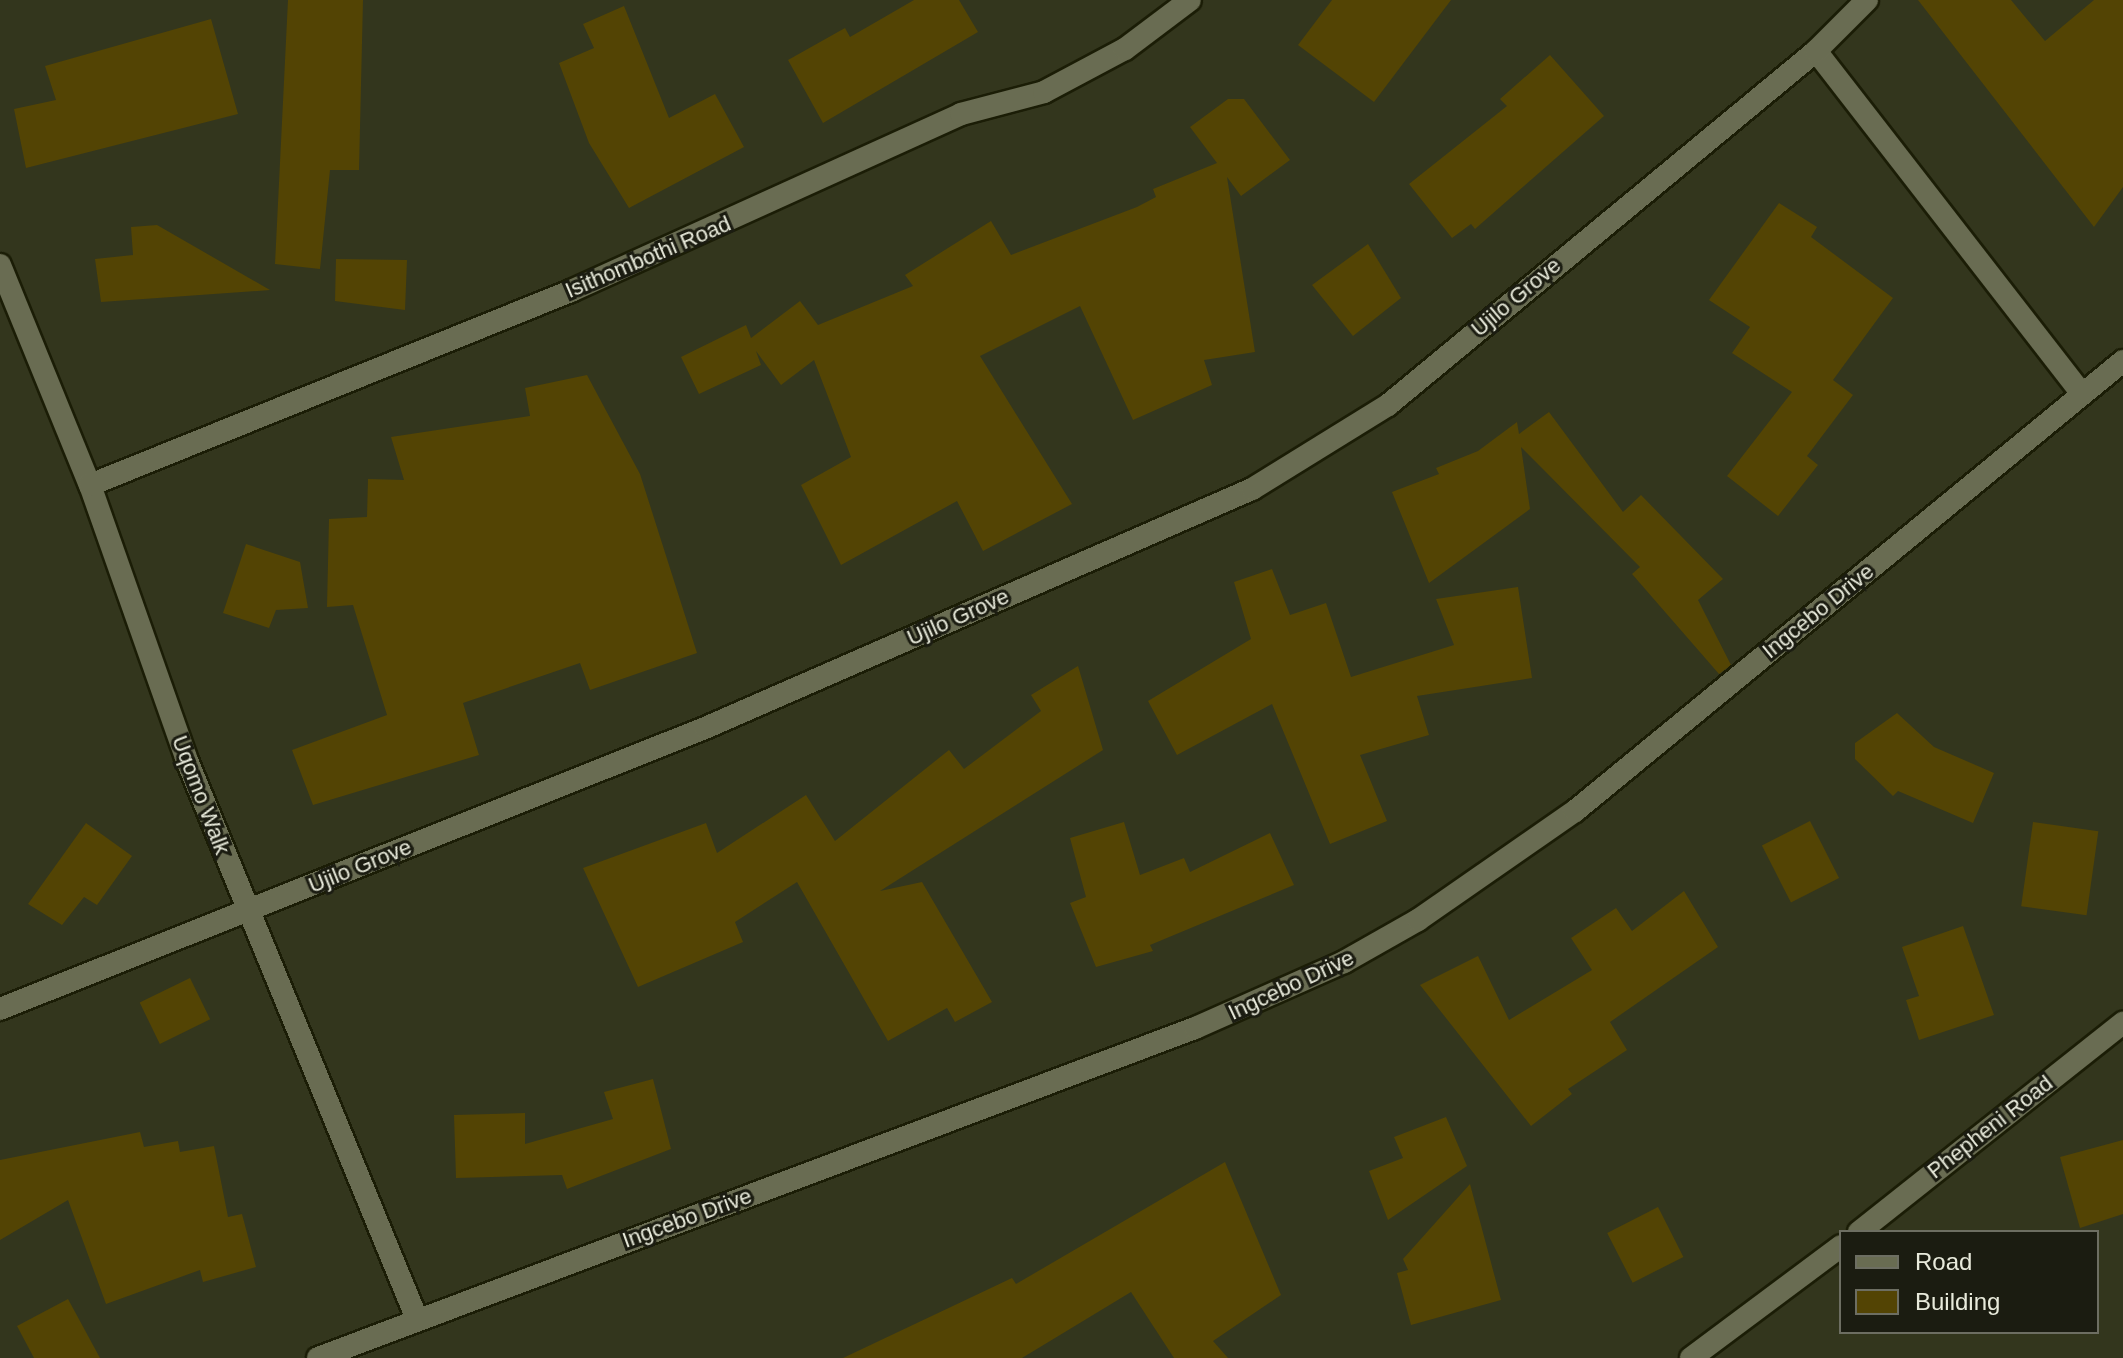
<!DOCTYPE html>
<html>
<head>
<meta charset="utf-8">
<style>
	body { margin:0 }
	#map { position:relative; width:2123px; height:1358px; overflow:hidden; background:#33361d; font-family:Helvetica,sans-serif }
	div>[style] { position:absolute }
	.building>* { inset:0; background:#534404; transform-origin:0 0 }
	.roads { filter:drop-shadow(2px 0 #1b1d06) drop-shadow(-2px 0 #1b1d06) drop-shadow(0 2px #1b1d06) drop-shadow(0 -2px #1b1d06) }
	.minor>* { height:22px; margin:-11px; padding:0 11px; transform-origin:11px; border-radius:11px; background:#696c52 }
	.secondary>* { height:22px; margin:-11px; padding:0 11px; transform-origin:11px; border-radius:11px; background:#696c52 }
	span { translate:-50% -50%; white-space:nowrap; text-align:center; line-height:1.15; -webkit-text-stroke:6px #1b1c11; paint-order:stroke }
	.street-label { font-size:22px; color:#e8eadb }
	.legend { position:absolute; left:1839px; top:1230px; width:260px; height:104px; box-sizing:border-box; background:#1b1c11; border:2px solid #6d6e62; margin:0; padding:10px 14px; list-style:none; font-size:24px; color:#e8eadb }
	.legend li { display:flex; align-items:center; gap:16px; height:40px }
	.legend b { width:40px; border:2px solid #6d6e62 }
</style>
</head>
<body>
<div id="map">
	<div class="building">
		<i style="clip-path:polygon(288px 0,363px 0,359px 170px,330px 170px,320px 269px,275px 264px)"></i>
		<i style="clip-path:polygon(914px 0,959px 0,978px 32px,823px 123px,788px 60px,845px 28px,850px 37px)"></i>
		<i style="clip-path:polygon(1332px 0,1451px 0,1374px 102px,1298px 45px)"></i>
		<i style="clip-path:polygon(1918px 0,2011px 0,2045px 41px,2094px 0,2123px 0,2123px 187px,2094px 227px)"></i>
		<i style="clip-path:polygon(624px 6px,669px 118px,715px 94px,744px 147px,629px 208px,589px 143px,559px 63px,594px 48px,583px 24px)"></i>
		<i style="clip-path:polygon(211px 19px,238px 114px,26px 168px,14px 109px,56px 100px,45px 66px)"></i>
		<i style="clip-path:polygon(1550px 55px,1604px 116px,1475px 229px,1471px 224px,1452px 238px,1409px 184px,1507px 106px,1500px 99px)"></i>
		<i style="clip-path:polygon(1228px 99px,1244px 99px,1290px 160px,1241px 196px,1227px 177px,1255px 352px,1204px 360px,1212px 385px,1133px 420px,1080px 306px,980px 356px,1072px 504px,983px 551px,957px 501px,841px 565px,801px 485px,851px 457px,814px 360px,781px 385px,756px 351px,761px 365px,699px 394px,681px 357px,746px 325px,751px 338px,800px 301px,818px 325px,913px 286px,905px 275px,991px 221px,1011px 255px,1137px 207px,1156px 197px,1153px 189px,1217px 163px,1190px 127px)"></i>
		<i style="clip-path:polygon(1779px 203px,1817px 227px,1811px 237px,1893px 298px,1833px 380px,1853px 395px,1807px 456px,1818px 465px,1778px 516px,1727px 476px,1792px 392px,1732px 353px,1750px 327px,1709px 300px)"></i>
		<i style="clip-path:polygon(157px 225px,270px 290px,101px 302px,95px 259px,133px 255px,131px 227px)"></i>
		<i style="clip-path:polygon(1368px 244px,1401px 298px,1353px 336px,1312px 285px)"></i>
		<i style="clip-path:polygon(336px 259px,407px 260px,405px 310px,335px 301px)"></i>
		<i style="clip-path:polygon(587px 375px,640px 474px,697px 653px,590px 690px,580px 663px,463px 703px,479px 755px,313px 805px,292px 750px,387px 715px,353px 605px,327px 607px,329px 519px,367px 517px,368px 479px,404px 480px,391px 437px,530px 416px,525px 388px)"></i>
		<i style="clip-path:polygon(1549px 412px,1623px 512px,1641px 495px,1723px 579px,1698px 600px,1731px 665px,1719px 674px,1632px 574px,1640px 567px,1521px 447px,1530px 509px,1429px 583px,1392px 492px,1439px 474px,1436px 468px,1478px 451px,1517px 422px,1519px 434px)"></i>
		<i style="clip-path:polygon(246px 544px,300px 562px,308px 608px,276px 610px,269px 628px,223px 613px)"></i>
		<i style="clip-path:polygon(1272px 569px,1290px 615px,1326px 603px,1351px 677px,1454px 645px,1436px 599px,1518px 587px,1532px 678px,1417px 696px,1429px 735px,1360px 755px,1387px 821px,1330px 844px,1272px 704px,1177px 755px,1148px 701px,1251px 639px,1234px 582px)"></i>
		<i style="clip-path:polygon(1078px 666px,1103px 750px,880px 891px,922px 882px,992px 1002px,955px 1022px,947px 1008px,888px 1041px,797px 882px,735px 922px,743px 942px,638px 987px,583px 868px,706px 823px,717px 853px,806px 795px,835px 841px,949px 750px,964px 769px,1041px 711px,1031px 695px)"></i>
		<i style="clip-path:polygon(1897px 713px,1934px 747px,1994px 773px,1973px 823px,1898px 791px,1893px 796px,1855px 759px,1855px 743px)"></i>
		<i style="left:1810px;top:821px;width:64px;height:54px;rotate:63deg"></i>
		<i style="clip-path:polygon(1124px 822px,1140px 875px,1184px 858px,1190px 872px,1270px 833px,1294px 885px,1150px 945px,1153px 951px,1096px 967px,1070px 903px,1086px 897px,1070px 838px)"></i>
		<i style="left:2033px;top:822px;width:66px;height:85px;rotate:8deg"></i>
		<i style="clip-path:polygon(86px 823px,132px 856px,97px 905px,84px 897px,62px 925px,28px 904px)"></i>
		<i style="clip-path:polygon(1684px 891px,1718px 947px,1610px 1022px,1627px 1050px,1568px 1089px,1572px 1094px,1531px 1126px,1420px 985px,1478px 956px,1509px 1020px,1592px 970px,1571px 938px,1616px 908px,1632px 931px)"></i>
		<i style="clip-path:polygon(1963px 926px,1994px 1015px,1919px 1040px,1906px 1000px,1919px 996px,1902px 947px)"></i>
		<i style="left:190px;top:978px;width:46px;height:56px;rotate:64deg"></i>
		<i style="clip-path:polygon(653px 1079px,671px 1149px,567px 1189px,562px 1175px,456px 1178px,454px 1115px,525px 1113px,525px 1144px,613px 1119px,604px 1092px)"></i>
		<i style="clip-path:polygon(1446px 1117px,1467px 1166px,1388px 1220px,1369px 1171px,1403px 1158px,1394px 1137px)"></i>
		<i style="clip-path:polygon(140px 1132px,144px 1147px,178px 1141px,180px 1152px,214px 1146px,228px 1217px,242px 1214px,256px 1267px,203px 1282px,200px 1270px,106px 1304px,68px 1200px,0 1240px,0 1160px)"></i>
		<i style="clip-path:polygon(2123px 1140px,2123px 1214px,2080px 1228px,2060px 1157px)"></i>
		<i style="clip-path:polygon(1225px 1162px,1281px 1295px,1213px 1341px,1228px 1358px,1174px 1358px,1131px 1292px,1022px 1358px,843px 1358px,1012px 1278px,1016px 1284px)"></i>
		<i style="clip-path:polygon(1470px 1184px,1501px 1300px,1411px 1325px,1397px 1273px,1408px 1270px,1403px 1259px)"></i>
		<i style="left:1658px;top:1207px;width:56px;height:57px;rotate:63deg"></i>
		<i style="clip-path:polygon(68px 1299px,100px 1358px,34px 1358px,17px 1326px)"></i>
	</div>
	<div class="roads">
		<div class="minor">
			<i style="left:1816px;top:51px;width:434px;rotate:52.2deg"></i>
			<i style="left:0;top:265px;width:238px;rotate:67.8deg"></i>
			<i style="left:90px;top:485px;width:289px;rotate:70.6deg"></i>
			<i style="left:186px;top:758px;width:607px;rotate:67.62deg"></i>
			<i style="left:90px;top:485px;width:519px;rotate:-21.97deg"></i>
			<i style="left:571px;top:291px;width:428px;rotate:-24.4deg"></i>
			<i style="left:961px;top:114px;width:86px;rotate:-14.8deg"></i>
			<i style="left:1044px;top:92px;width:92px;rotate:-28deg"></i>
			<i style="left:1125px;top:49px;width:81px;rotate:-37deg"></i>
			<i style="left:0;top:1009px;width:759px;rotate:-21.73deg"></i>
			<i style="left:705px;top:728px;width:597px;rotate:-23.6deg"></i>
			<i style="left:1252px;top:489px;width:160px;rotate:-31.7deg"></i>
			<i style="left:1388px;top:405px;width:555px;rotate:-39.59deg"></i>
			<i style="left:1816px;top:51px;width:72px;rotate:-45deg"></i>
			<i style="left:1859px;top:1232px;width:337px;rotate:-38.4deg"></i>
			<i style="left:1691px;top:1358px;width:187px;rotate:-36.7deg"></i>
		</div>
		<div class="secondary">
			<i style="left:318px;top:1358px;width:937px;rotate:-20.62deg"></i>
			<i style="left:1195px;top:1028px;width:163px;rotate:-23.9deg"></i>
			<i style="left:1344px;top:962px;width:85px;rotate:-29.6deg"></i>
			<i style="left:1418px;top:920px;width:191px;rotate:-34.8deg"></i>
			<i style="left:1575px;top:811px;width:709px;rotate:-39.39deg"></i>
		</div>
	</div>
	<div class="street-label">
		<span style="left:648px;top:257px;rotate:-23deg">Isithombothi Road</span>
		<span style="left:1516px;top:297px;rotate:-40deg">Ujilo Grove</span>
		<span style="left:1818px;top:611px;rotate:-39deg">Ingcebo Drive</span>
		<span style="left:958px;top:617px;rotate:-24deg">Ujilo Grove</span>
		<span style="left:201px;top:795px;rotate:69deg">Uqomo Walk</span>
		<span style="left:360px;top:866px;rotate:-22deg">Ujilo Grove</span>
		<span style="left:1291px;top:985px;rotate:-25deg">Ingcebo Drive</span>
		<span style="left:1990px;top:1127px;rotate:-38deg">Phepheni Road</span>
		<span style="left:687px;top:1218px;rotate:-20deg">Ingcebo Drive</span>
	</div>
	<ul class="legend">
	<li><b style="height:10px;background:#696c52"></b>Road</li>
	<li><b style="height:22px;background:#534404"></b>Building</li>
	</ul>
</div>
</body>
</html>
